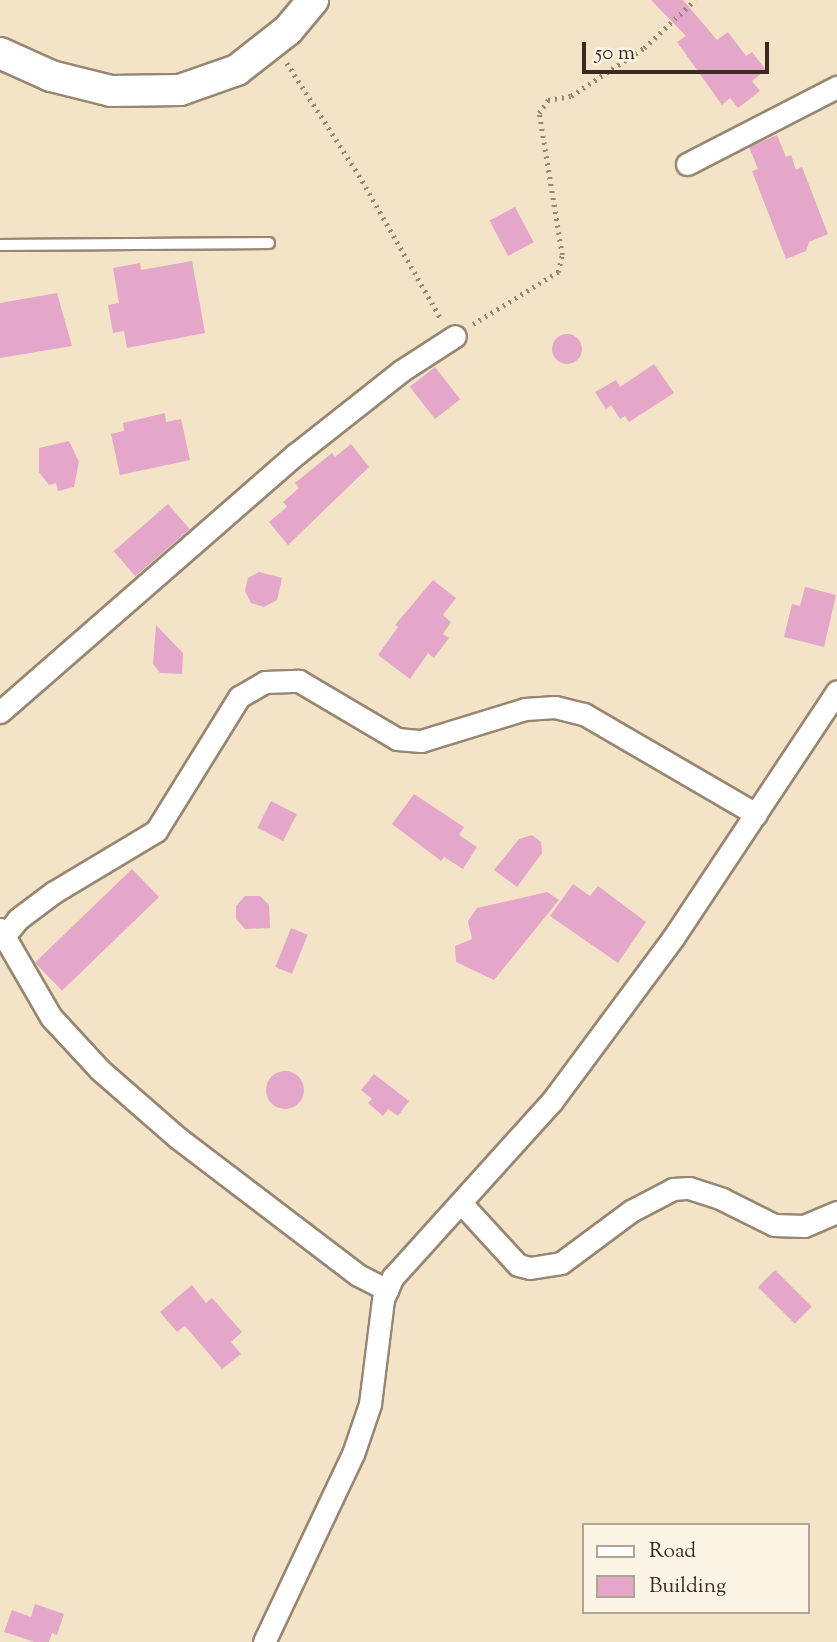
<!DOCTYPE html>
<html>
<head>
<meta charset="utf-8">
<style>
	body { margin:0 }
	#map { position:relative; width:837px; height:1642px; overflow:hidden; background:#f3e4c7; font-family:"Sorts Mill Goudy",serif }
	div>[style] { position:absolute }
	.building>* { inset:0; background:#e4a7ca; transform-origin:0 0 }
	.round { border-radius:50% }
	.path>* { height:4.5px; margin-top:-2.25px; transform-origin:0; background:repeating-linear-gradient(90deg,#978772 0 2px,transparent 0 7px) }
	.roads { filter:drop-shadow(2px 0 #978772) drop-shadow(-2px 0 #978772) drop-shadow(0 2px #978772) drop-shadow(0 -2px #978772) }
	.service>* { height:10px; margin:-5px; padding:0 5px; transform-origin:5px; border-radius:5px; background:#fff }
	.minor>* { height:21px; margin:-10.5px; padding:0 10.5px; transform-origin:10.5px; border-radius:10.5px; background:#fff }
	.secondary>* { height:30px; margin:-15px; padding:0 15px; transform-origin:15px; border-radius:15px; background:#fff }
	span { translate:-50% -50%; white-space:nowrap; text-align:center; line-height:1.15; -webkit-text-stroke:6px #fcf5e5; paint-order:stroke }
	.legend { position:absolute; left:582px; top:1523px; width:228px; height:91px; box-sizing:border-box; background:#fcf5e5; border:2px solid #afa495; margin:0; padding:9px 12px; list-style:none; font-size:21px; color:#3b2a1e }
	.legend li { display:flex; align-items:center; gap:14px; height:35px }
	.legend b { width:35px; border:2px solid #afa495 }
	.scale { position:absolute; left:582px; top:42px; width:187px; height:32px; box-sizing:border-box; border:4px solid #3b2a1e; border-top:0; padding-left:9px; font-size:21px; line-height:24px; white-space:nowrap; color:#3b2a1e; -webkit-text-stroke:5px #fcf5e5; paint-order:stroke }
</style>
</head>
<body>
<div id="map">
	<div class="building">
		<i style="clip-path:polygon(651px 0,683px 0,717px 40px,728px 32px,746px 56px,752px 52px,766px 70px,752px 81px,760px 91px,738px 108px,730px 98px,722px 105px,677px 42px,686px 36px)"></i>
		<i style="clip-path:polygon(777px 135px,786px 157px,791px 155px,796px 170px,802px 167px,828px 234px,809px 242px,806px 251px,786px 259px,752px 171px,758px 169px,749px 147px)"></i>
		<i style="left:515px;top:207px;width:40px;height:29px;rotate:62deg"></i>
		<i style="clip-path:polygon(192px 261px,205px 333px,127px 348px,124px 331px,113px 333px,108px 305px,119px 303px,113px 268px,140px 263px,141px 270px)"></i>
		<i style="clip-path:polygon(57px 293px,72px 346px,0 358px,0 303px)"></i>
		<i class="round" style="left:552px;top:334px;width:30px;height:30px"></i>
		<i style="clip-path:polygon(654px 364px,674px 393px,629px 422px,625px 416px,620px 419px,611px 405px,606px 409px,595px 392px,616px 380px,620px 387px)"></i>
		<i style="left:435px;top:367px;width:41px;height:32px;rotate:52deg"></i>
		<i style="clip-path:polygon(165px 413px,166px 422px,181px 419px,190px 460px,120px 475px,111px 434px,124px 431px,123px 423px)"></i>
		<i style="clip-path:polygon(69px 441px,79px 462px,74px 487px,58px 491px,56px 483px,49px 485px,39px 472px,39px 448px)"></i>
		<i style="clip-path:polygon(351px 444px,369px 467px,288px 545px,269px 522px,287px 507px,283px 502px,299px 488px,295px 483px,332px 453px,335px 457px)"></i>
		<i style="left:168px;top:504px;width:33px;height:72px;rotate:49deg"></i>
		<i style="clip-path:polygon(259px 572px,282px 578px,277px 600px,264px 607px,251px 603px,245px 591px,248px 578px)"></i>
		<i style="clip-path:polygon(433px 580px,456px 598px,443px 615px,451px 622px,443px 634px,449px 638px,434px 658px,428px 653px,410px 679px,378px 655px,398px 627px,395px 625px)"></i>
		<i style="clip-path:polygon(805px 587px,836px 595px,824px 647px,784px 637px,792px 604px,800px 606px)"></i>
		<i style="clip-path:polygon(156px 625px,183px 653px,182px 674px,160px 673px,153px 664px)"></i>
		<i style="clip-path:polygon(414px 794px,464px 827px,459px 835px,477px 847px,463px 869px,444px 857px,441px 861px,392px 824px)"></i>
		<i style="left:271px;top:801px;width:29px;height:30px;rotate:27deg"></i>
		<i style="clip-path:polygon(532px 835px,541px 842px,542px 853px,517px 887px,494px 870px,519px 839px)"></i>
		<i style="left:132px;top:869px;width:39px;height:135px;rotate:46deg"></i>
		<i style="clip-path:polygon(573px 884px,590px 896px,598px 886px,646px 922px,618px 963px,550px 916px)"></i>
		<i style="clip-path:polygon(547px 892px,559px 900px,494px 980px,456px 962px,455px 946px,472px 939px,468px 921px,477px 908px)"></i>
		<i style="clip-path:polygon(245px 896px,260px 896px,269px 905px,270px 928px,245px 929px,236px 919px,236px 906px)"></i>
		<i style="left:291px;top:928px;width:18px;height:42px;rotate:22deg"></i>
		<i class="round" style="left:266px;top:1071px;width:38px;height:38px"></i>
		<i style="clip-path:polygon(374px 1074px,409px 1101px,398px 1116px,388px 1109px,383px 1116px,368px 1103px,372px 1099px,361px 1090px)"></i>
		<i style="left:775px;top:1270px;width:52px;height:24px;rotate:45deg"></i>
		<i style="clip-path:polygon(192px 1285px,206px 1303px,212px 1298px,242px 1332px,231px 1342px,241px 1354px,222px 1369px,185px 1326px,177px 1332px,160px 1312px)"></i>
		<i style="clip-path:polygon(35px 1604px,64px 1614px,57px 1635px,52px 1633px,49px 1642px,35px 1642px,4px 1632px,12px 1610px,31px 1617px)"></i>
	</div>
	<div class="path">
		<i style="left:287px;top:63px;width:133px;rotate:57.3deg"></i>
		<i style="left:359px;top:175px;width:166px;rotate:60.3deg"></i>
		<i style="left:473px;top:324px;width:100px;rotate:-31.5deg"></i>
		<i style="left:558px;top:272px;width:17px;rotate:-77deg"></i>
		<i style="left:562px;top:255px;width:144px;rotate:-99.2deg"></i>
		<i style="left:539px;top:113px;width:16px;rotate:-55deg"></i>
		<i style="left:548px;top:100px;width:23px;rotate:-10deg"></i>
		<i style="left:571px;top:96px;width:87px;rotate:-33.3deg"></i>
		<i style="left:644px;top:48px;width:70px;rotate:-43.3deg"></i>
	</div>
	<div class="roads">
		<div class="service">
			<i style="left:0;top:245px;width:269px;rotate:-0.4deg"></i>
		</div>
		<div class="minor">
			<i style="left:687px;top:164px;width:169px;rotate:-27.2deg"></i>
			<i style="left:0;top:712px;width:393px;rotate:-41.1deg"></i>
			<i style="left:296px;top:454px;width:134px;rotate:-38.3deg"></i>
			<i style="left:401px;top:371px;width:64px;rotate:-32.9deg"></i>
			<i style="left:0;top:929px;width:102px;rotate:59.9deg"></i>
			<i style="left:51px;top:1017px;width:72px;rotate:47.2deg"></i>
			<i style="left:100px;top:1070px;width:103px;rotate:41.1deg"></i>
			<i style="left:178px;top:1138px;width:226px;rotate:37.3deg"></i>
			<i style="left:358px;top:1275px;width:33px;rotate:27deg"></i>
			<i style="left:6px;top:934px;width:19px;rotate:-51deg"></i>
			<i style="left:18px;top:919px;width:45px;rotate:-36.9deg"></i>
			<i style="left:54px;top:892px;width:119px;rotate:-30.9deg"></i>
			<i style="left:156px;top:831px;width:158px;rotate:-58.2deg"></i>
			<i style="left:239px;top:697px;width:30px;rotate:-30deg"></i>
			<i style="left:265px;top:682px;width:34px;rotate:-2deg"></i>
			<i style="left:299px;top:681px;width:114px;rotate:30.6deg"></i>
			<i style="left:397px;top:739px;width:24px;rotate:5deg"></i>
			<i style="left:421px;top:741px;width:109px;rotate:-17.1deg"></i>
			<i style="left:525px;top:709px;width:30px;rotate:-4deg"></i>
			<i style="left:555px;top:707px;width:30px;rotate:14deg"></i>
			<i style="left:584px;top:714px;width:199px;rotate:30.2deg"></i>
			<i style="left:461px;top:1203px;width:84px;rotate:47.4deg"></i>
			<i style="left:518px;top:1265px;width:12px;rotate:14deg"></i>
			<i style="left:530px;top:1268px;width:31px;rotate:-9deg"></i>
			<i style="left:561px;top:1263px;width:87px;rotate:-36.6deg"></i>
			<i style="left:631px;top:1211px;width:47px;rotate:-27.6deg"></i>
			<i style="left:673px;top:1189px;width:16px;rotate:-4deg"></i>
			<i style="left:689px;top:1188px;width:35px;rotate:18deg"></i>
			<i style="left:722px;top:1199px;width:58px;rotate:26.6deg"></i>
			<i style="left:774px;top:1225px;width:30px;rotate:2deg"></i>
			<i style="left:804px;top:1226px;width:36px;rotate:-23deg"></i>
			<i style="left:264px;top:1642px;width:208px;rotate:-64.7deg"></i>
			<i style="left:353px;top:1454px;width:53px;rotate:-71.2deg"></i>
			<i style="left:370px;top:1404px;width:106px;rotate:-82.9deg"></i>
			<i style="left:383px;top:1299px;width:24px;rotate:-66deg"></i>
			<i style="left:393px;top:1277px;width:237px;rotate:-47.9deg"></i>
			<i style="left:552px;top:1101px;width:203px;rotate:-53.4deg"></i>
			<i style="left:673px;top:938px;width:296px;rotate:-56.4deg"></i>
		</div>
		<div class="secondary">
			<i style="left:0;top:53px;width:56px;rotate:24.3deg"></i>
			<i style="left:51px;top:76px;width:62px;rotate:14deg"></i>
			<i style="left:111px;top:91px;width:69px;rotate:-0.8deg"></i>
			<i style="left:180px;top:90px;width:60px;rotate:-19.3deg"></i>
			<i style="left:237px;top:70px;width:65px;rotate:-38.1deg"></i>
			<i style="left:288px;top:30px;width:39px;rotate:-50deg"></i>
		</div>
	</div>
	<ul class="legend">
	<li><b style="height:9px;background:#fff"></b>Road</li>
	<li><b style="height:19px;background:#e4a7ca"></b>Building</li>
	</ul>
	<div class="scale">50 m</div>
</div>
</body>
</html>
